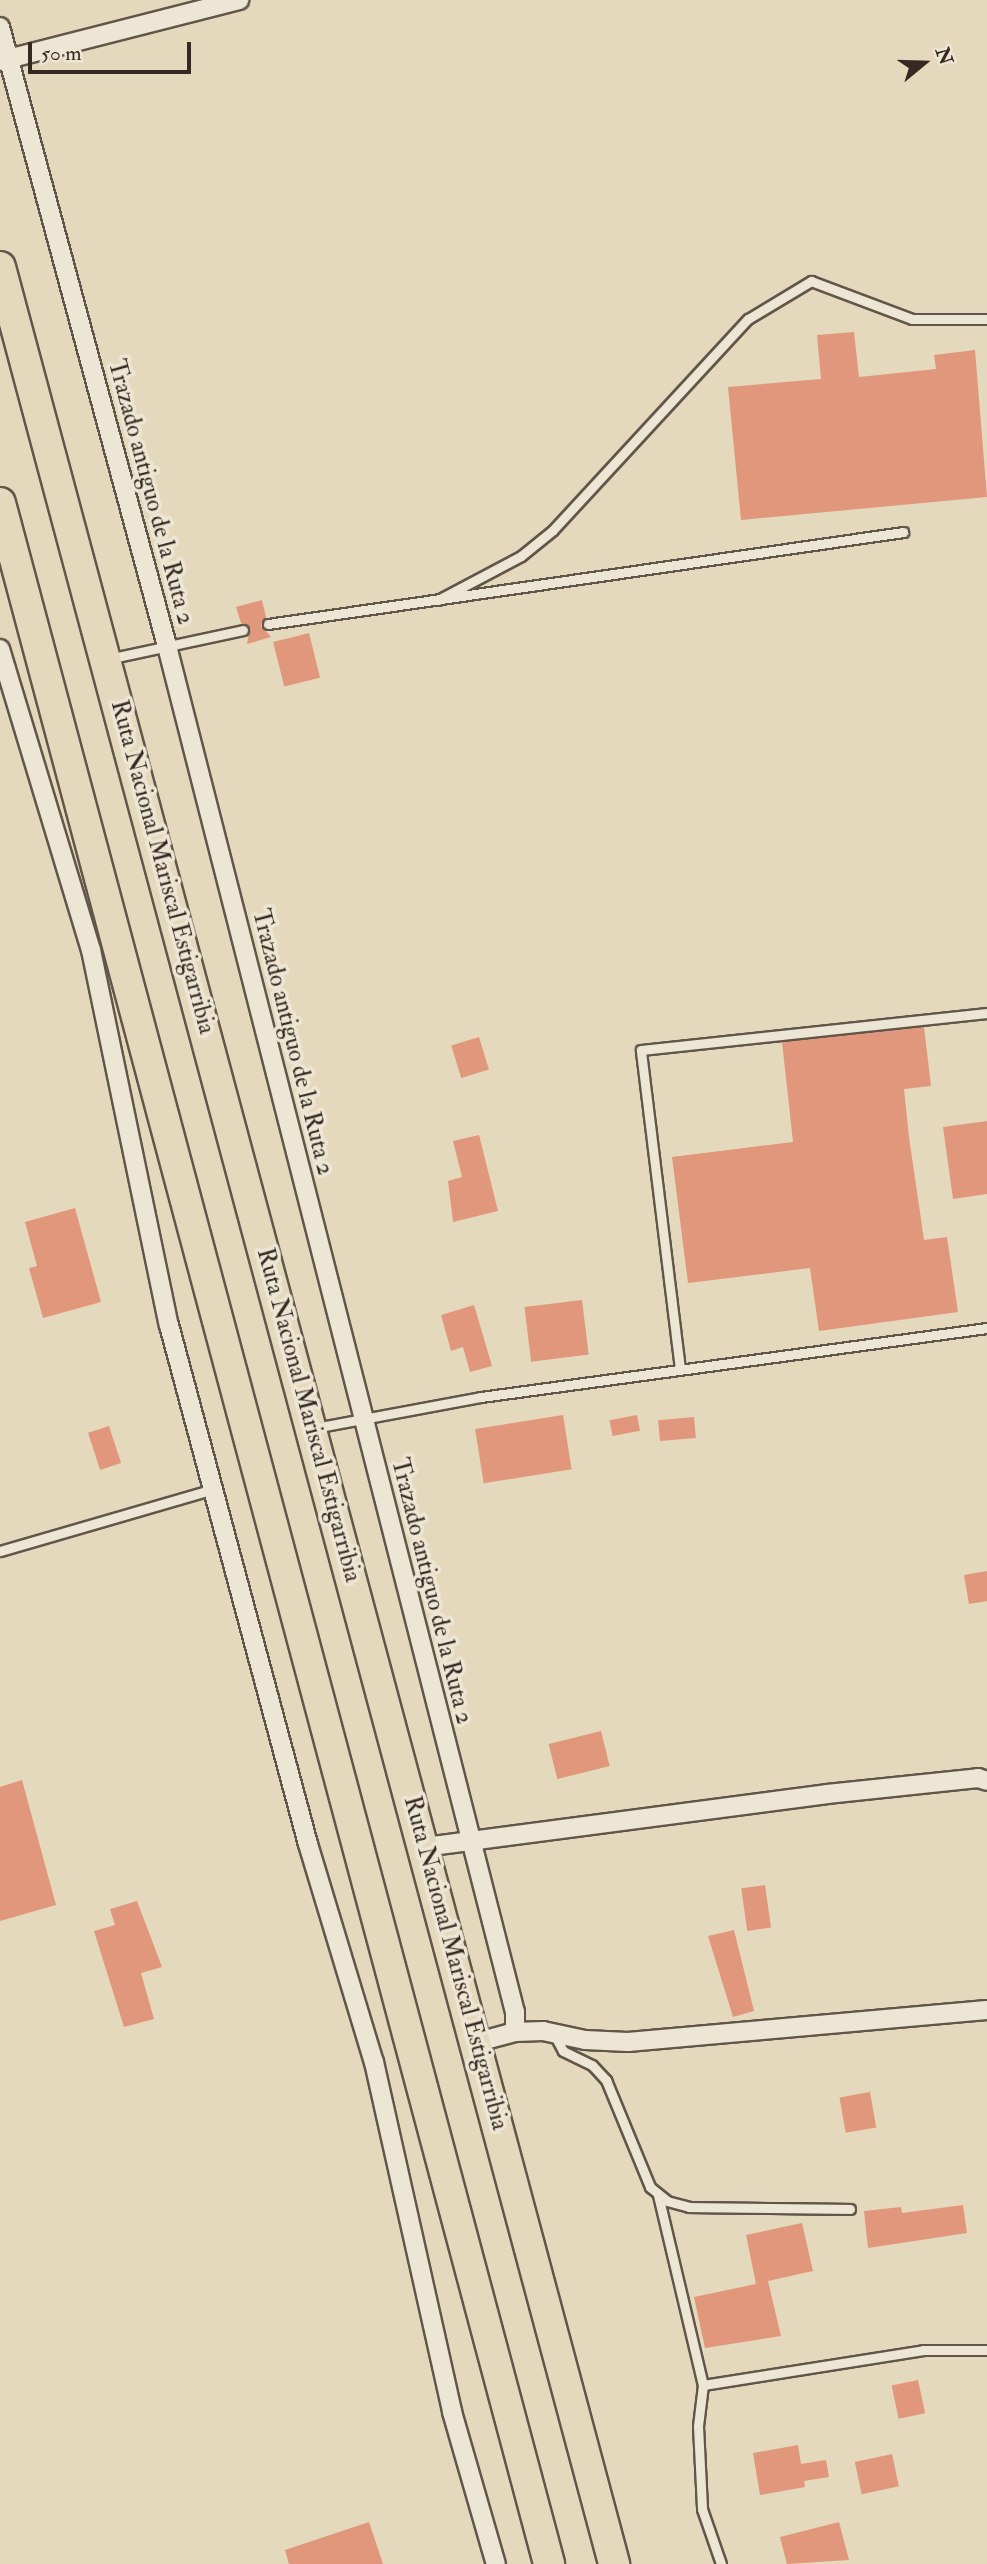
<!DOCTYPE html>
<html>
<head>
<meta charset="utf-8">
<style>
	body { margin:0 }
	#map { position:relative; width:987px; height:2564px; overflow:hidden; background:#e5d9bd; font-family:"IM FELL Double Pica",serif }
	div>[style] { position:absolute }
	.building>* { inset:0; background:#e0977b; transform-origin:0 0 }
	.roads { filter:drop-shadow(2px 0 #615649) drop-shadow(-2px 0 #615649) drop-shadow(0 2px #615649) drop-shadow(0 -2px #615649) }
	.service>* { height:9px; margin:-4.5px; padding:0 4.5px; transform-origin:4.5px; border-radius:4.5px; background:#eee6d4 }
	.minor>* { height:18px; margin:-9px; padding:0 9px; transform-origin:9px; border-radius:9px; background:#eee6d4 }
	.trunk>* { height:30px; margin:-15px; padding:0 15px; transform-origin:15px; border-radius:15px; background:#e5d9bd }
	span { translate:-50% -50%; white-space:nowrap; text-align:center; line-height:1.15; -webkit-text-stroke:7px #eee6d4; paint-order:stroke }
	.street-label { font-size:24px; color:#352a22 }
	.north { position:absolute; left:889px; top:28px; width:70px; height:70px; -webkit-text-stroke:5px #eee6d4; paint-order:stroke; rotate:71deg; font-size:19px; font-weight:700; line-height:28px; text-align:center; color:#352a22 }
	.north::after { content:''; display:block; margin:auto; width:24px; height:32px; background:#352a22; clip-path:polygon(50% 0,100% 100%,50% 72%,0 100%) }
	.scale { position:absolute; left:28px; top:42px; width:163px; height:32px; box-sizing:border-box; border:4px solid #352a22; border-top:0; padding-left:9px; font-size:21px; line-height:24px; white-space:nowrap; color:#352a22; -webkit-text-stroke:5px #eee6d4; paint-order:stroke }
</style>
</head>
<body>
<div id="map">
	<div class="building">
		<i style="clip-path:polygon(854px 332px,859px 377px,936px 369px,934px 355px,975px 350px,987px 497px,741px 520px,728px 387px,821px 379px,817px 335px)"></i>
		<i style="clip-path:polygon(262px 600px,266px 617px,261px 626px,271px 637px,247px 644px,250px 628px,241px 623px,236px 607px)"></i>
		<i style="left:309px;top:633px;width:46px;height:37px;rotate:76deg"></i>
		<i style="clip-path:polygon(924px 1027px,931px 1086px,904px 1089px,909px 1137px,924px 1240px,947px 1237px,958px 1312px,819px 1331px,810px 1268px,688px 1283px,672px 1157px,793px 1142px,782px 1042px)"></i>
		<i style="left:479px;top:1037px;width:34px;height:29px;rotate:73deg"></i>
		<i style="clip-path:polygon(987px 1121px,987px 1194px,953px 1199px,943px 1127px)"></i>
		<i style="clip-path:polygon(479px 1135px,498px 1211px,453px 1222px,448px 1181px,462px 1177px,453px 1141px)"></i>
		<i style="clip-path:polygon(75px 1208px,101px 1302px,43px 1318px,29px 1268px,37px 1266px,25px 1222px)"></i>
		<i style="left:582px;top:1300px;width:55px;height:58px;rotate:83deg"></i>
		<i style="clip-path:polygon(474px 1305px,492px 1366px,470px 1372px,463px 1347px,451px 1351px,441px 1315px)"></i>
		<i style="left:563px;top:1415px;width:55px;height:89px;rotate:81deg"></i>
		<i style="left:637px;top:1415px;width:16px;height:28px;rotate:79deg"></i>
		<i style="left:694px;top:1417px;width:21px;height:36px;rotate:85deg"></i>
		<i style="left:109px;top:1426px;width:39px;height:22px;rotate:72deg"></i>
		<i style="clip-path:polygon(987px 1571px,987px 1601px,969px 1604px,964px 1575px)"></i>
		<i style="left:601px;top:1731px;width:36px;height:54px;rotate:76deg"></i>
		<i style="clip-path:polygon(22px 1780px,56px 1905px,0 1921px,0 1787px)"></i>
		<i style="left:765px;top:1885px;width:43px;height:24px;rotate:82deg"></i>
		<i style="clip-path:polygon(137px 1901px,162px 1967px,141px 1973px,154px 2019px,124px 2027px,94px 1931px,115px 1925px,110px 1909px)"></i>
		<i style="clip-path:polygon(734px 1930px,754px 2011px,733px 2017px,708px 1936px)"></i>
		<i style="left:870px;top:2092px;width:36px;height:31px;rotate:80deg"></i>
		<i style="clip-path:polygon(963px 2205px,967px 2233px,868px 2248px,864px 2211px,901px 2207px,902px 2213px)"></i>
		<i style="clip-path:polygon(802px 2223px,813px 2271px,768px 2281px,781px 2336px,705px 2348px,694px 2297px,756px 2284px,746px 2235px)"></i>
		<i style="left:918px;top:2380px;width:34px;height:27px;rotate:78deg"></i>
		<i style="clip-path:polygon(798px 2445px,801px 2464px,826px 2460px,829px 2477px,804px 2481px,805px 2487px,760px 2495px,753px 2453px)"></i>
		<i style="left:892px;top:2454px;width:33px;height:38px;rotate:78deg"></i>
		<i style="clip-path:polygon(369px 2522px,383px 2564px,289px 2564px,285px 2550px)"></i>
		<i style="clip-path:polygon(839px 2522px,849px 2560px,787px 2564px,780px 2537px)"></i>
	</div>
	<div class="roads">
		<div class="service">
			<i style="left:438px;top:600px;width:94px;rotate:-27.9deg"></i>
			<i style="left:521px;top:556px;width:41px;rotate:-39.1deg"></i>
			<i style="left:553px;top:530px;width:287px;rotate:-47.3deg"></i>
			<i style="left:748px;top:319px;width:74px;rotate:-31.1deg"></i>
			<i style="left:811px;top:281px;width:108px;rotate:20.6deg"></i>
			<i style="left:912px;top:319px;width:75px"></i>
			<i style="left:268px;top:624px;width:642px;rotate:-8.24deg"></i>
			<i style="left:108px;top:659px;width:138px;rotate:-12.1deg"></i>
			<i style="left:680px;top:1369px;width:321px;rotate:-97deg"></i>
			<i style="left:641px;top:1050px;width:348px;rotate:-6.1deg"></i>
			<i style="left:314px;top:1428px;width:170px;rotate:-10.5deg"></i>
			<i style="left:481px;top:1397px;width:511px;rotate:-7.77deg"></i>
			<i style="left:0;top:1551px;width:222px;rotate:-16.2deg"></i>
			<i style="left:554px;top:2034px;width:19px;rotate:62deg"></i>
			<i style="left:563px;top:2051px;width:32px;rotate:26deg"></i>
			<i style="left:592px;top:2065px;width:21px;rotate:47deg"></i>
			<i style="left:606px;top:2080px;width:116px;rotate:67.6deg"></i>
			<i style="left:650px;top:2187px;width:22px;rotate:39deg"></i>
			<i style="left:667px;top:2201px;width:23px;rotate:15deg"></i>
			<i style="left:689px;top:2207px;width:161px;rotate:0.7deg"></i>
			<i style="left:658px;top:2195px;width:195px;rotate:76.7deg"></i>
			<i style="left:703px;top:2385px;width:41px;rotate:97deg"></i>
			<i style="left:698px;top:2426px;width:83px;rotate:87.2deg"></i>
			<i style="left:702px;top:2509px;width:58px;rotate:70.9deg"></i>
			<i style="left:703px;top:2385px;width:223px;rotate:-9deg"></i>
			<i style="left:923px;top:2350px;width:64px"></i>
		</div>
		<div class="minor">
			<i style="left:0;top:27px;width:641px;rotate:74.9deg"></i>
			<i style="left:167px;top:646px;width:1410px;rotate:75.71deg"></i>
			<i style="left:515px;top:2012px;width:20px;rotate:90deg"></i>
			<i style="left:515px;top:2032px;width:39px;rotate:165deg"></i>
			<i style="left:0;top:61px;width:247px;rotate:-14.3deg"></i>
			<i style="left:0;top:649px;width:314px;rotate:73.2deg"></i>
			<i style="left:91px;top:950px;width:383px;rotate:78.3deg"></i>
			<i style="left:169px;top:1325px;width:537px;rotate:75.01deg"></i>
			<i style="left:308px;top:1844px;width:228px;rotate:73.2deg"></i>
			<i style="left:374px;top:2062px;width:359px;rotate:77.4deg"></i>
			<i style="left:452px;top:2412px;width:158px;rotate:73.9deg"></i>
			<i style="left:425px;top:1847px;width:405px;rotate:-7.5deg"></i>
			<i style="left:827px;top:1794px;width:152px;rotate:-6deg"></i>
			<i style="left:978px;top:1778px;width:9px;rotate:18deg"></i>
			<i style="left:515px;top:2032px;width:28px;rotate:-2deg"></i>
			<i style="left:543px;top:2031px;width:43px;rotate:12.1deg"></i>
			<i style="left:585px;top:2040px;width:43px;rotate:2.7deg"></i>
			<i style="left:628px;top:2042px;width:360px;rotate:-5.1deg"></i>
		</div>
		<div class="trunk">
			<i style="left:0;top:267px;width:2378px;rotate:75.03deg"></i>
			<i style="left:0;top:503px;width:2133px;rotate:75.08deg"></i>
		</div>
	</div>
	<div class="street-label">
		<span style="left:151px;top:492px;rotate:75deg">Trazado antiguo de la Ruta 2</span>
		<span style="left:163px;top:867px;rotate:75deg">Ruta Nacional Mariscal Estigarribia</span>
		<span style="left:293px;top:1042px;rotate:76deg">Trazado antiguo de la Ruta 2</span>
		<span style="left:309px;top:1415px;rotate:75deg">Ruta Nacional Mariscal Estigarribia</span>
		<span style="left:432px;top:1591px;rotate:76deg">Trazado antiguo de la Ruta 2</span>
		<span style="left:456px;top:1963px;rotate:75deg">Ruta Nacional Mariscal Estigarribia</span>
	</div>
	<div class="north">N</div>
	<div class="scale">50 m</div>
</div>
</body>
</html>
